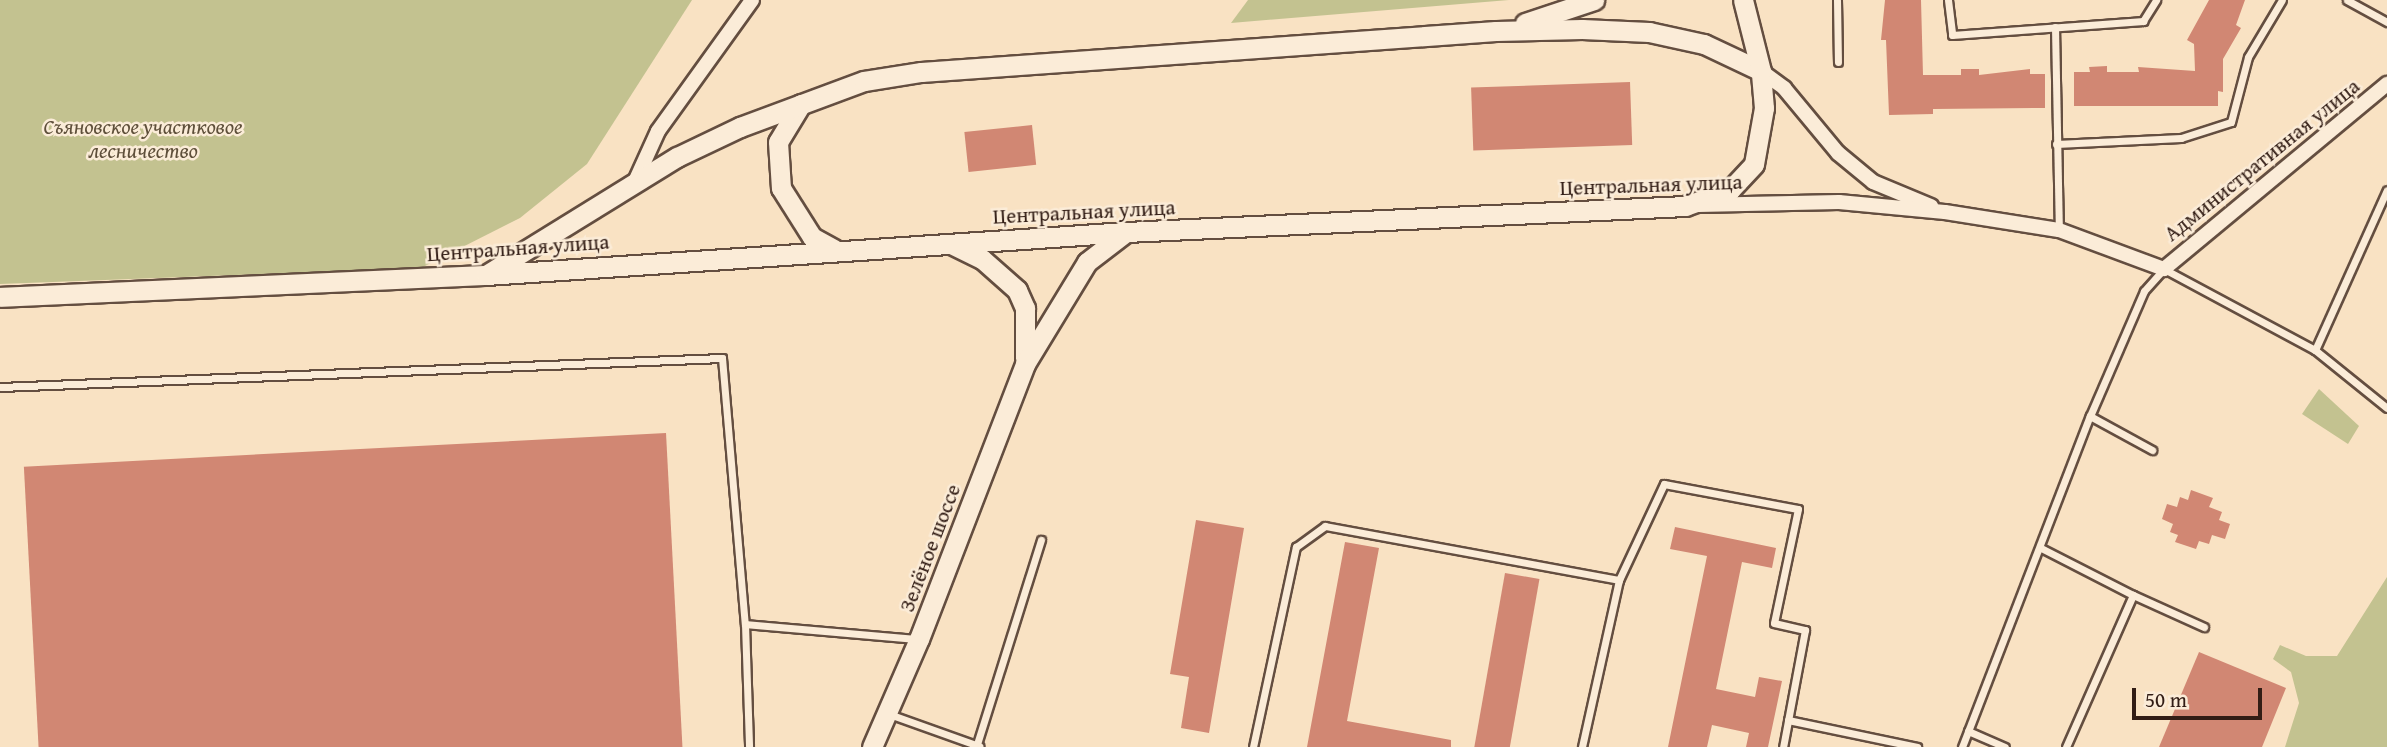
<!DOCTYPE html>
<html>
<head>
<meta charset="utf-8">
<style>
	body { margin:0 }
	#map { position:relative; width:2387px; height:747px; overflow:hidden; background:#f9e2c3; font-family:"Gentium Book Plus",serif }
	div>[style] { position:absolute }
	.green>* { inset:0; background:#c3c290 }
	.building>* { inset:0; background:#d18773; transform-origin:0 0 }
	.roads { filter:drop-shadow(2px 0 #644e40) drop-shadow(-2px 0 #644e40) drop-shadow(0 2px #644e40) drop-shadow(0 -2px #644e40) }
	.service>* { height:7px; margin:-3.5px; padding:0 3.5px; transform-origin:3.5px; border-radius:3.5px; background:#fbecd8 }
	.minor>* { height:14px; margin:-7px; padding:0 7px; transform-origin:7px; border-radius:7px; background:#fbecd8 }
	.secondary>* { height:19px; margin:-9.5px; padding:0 9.5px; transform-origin:9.5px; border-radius:9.5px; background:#fbecd8 }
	span { translate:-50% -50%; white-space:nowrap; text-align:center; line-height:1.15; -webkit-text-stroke:5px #fbecd8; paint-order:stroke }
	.park-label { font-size:21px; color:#5e4f3a; font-style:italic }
	.street-label { font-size:21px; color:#321d15 }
	.scale { position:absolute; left:2132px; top:688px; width:130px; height:32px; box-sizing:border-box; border:4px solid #321d15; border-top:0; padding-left:9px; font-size:21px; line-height:24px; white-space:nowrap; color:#321d15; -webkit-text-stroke:5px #fbecd8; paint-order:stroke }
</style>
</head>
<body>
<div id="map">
	<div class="green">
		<i style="clip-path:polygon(0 0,692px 0,587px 164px,520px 218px,421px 268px,0 284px)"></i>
		<i style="clip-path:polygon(1248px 0,1509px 0,1231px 23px)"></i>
		<i style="clip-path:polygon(2319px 389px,2359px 426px,2348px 444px,2302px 414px)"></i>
		<i style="clip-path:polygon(2387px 577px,2387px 747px,2285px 747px,2299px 703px,2291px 672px,2273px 659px,2280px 645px,2306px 656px,2337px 656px)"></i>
	</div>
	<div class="building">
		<i style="clip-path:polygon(1885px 0,1921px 0,1923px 75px,1961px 75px,1961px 69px,1979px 69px,1979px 75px,2030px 69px,2030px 74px,2045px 74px,2045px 108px,1933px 109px,1933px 114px,1889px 115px,1886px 40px,1881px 40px)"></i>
		<i style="clip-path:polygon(2209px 0,2245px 0,2236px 25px,2241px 28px,2223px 59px,2223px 92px,2218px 91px,2218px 106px,2074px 106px,2074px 72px,2090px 72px,2089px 67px,2107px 66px,2107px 72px,2139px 72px,2138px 67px,2195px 71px,2194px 44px,2187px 40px)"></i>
		<i style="left:1630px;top:82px;width:63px;height:159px;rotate:88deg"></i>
		<i style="left:1032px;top:125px;width:40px;height:68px;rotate:84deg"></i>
		<i style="left:666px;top:433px;width:315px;height:643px;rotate:87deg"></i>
		<i style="clip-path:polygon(2191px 490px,2213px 498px,2209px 507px,2222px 512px,2219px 520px,2230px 524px,2225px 539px,2212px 535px,2209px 544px,2199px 541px,2196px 549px,2175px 542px,2178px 535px,2170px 532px,2173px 524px,2162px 519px,2167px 504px,2177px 507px,2180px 497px,2188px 500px)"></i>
		<i style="clip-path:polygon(1196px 520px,1244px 528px,1209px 733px,1181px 728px,1189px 677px,1170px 674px)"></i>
		<i style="clip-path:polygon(1675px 527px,1776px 548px,1772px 568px,1742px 562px,1716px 689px,1755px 697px,1759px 677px,1782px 681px,1768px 747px,1746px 747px,1749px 733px,1712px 725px,1707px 747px,1668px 747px,1707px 556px,1670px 549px)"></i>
		<i style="clip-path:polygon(1345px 542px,1379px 548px,1347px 721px,1451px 740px,1451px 747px,1307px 747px)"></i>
		<i style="left:1505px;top:573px;width:35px;height:177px;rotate:10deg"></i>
		<i style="clip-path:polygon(2199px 652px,2286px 688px,2262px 747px,2159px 747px)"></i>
	</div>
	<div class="roads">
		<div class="service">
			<i style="left:1837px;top:0;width:62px;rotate:89.1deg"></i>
			<i style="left:1948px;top:0;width:35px;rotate:83deg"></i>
			<i style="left:1952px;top:35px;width:192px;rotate:-4.2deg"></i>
			<i style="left:2143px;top:21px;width:25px;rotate:-58deg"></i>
			<i style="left:2347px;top:0;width:46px;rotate:28.8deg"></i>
			<i style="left:2055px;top:27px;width:203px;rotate:88.9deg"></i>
			<i style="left:2056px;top:144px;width:125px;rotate:-2.7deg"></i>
			<i style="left:2181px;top:138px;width:52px;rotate:-17.7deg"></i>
			<i style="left:2231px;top:122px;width:67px;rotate:-75.3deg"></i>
			<i style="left:2248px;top:57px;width:66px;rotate:-59.2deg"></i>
			<i style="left:2315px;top:350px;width:175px;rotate:-65.8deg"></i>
			<i style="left:0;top:387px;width:723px;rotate:-2.3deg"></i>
			<i style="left:722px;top:358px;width:267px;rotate:85.1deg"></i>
			<i style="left:745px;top:624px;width:123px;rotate:88.1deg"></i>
			<i style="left:2090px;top:416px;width:71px;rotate:28.7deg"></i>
			<i style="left:2041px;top:548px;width:103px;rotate:27.1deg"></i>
			<i style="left:2133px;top:595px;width:166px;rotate:113.8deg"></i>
			<i style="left:1619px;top:580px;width:106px;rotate:-64.9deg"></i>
			<i style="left:1664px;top:484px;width:136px;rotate:10.6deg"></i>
			<i style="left:1798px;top:509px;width:116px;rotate:101.9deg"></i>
			<i style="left:1774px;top:623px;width:32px;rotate:13deg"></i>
			<i style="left:1805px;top:630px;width:119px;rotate:100.6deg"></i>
			<i style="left:2133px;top:595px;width:78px;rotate:24.3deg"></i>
			<i style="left:745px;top:624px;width:174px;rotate:5deg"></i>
			<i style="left:889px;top:714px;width:96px;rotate:19.6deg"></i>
			<i style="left:1788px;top:720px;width:132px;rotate:11.8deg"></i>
			<i style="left:1968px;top:731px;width:40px;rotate:23.4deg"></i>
			<i style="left:977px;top:744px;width:214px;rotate:-72.6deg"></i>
			<i style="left:1253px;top:747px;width:205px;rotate:-77.9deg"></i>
			<i style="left:1296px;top:547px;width:36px;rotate:-36deg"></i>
			<i style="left:1325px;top:526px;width:299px;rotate:10.4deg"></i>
			<i style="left:1619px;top:580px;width:171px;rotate:102.5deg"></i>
			<i style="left:1962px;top:747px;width:355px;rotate:-68.9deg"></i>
			<i style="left:2090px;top:416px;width:136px;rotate:-66.6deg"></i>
			<i style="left:2144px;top:291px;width:30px;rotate:-48deg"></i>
			<i style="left:2164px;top:269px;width:171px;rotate:28.2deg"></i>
			<i style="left:2315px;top:350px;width:92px;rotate:38.9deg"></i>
		</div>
		<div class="minor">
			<i style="left:1761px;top:71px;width:29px;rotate:36deg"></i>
			<i style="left:1784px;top:88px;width:85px;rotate:50.3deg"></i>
			<i style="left:1838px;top:153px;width:45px;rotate:39.6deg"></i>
			<i style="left:1873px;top:182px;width:63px;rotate:22.5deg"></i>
			<i style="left:634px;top:184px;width:58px;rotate:-65.6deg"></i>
			<i style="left:658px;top:131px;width:161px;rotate:-54.3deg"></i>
			<i style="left:1698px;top:205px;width:141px;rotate:-1.2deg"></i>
			<i style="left:1839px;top:202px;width:106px;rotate:5.4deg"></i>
			<i style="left:1945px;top:212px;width:115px;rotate:9deg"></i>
			<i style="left:2059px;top:230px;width:112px;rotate:20.4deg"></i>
			<i style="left:2164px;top:269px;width:290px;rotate:-39.7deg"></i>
		</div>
		<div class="secondary">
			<i style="left:1525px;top:23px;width:73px;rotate:-18.4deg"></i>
			<i style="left:801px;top:104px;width:44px;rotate:121.2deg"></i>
			<i style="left:778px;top:142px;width:46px;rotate:86.3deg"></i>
			<i style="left:781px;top:188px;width:58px;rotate:57.7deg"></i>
			<i style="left:812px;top:237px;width:25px;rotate:29deg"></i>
			<i style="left:951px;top:244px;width:34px;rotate:26deg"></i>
			<i style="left:982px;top:259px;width:47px;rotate:41.5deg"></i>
			<i style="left:1017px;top:290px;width:20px;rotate:66deg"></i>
			<i style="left:1025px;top:308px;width:50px;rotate:90deg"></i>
			<i style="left:489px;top:273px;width:221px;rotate:-31.7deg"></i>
			<i style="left:677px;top:157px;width:70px;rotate:-25.5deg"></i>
			<i style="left:740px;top:127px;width:132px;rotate:-20.4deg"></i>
			<i style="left:864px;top:81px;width:58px;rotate:-9deg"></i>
			<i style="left:921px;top:72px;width:576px;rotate:-4.08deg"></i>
			<i style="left:1496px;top:31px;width:86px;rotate:-1.3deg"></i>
			<i style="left:1582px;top:29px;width:67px;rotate:2.6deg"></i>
			<i style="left:1649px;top:32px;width:56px;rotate:12.3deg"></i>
			<i style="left:1704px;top:44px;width:63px;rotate:25.3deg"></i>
			<i style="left:0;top:297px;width:486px;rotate:-2.6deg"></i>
			<i style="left:486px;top:275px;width:641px;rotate:-3.84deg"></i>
			<i style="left:1126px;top:232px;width:560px;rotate:-2.66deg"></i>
			<i style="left:1685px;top:206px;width:48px;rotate:-19.6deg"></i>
			<i style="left:1730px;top:190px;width:35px;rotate:-47deg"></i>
			<i style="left:1754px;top:164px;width:57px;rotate:-79.9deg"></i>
			<i style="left:1764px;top:108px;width:37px;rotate:-95deg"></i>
			<i style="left:1761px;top:71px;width:73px;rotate:-104.2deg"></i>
			<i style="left:872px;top:747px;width:118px;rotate:-66.5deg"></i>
			<i style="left:919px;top:639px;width:295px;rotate:-68.9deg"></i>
			<i style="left:1025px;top:364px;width:119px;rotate:-58.7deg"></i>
			<i style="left:1087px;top:262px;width:49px;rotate:-37.6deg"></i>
		</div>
	</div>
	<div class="park-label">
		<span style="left:143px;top:139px">Съяновское участковое<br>лесничество</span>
	</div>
	<div class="street-label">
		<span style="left:2262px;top:160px;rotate:-39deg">Административная улица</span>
		<span style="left:1651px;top:185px;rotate:-2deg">Центральная улица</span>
		<span style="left:1084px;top:212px;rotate:-3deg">Центральная улица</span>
		<span style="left:518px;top:248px;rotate:-4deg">Центральная улица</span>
		<span style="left:930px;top:548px;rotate:-69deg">Зелёное шоссе</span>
	</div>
	<div class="scale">50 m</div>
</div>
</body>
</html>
